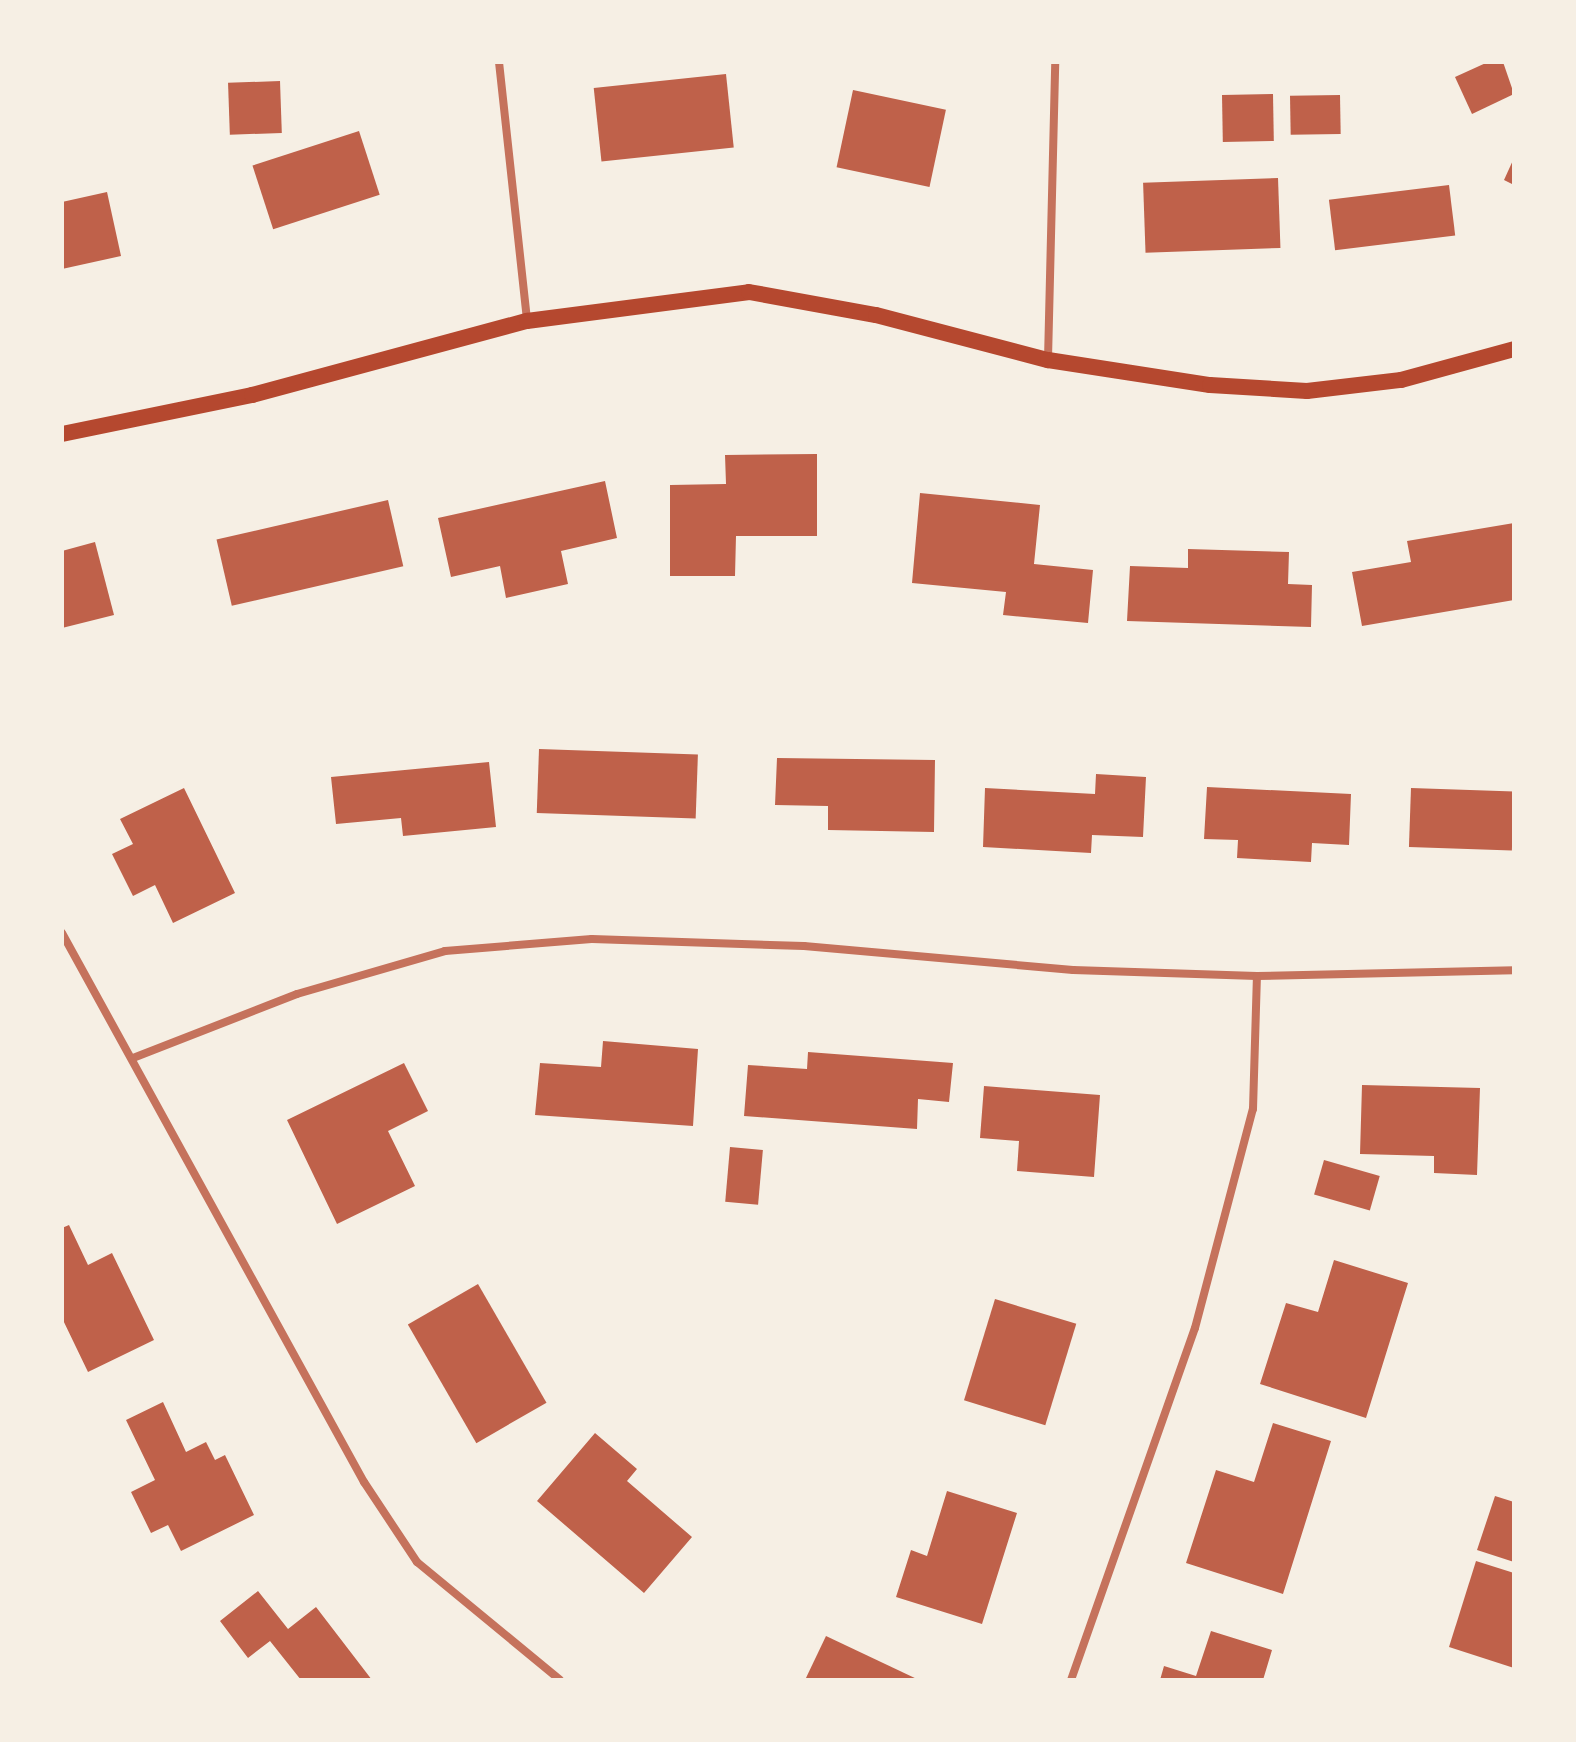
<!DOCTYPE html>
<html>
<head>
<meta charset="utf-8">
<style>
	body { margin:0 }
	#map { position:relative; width:1576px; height:1742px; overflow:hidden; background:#f6efe4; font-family:"IBM Plex Serif",serif }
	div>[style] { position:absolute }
	.building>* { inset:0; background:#bf614a; transform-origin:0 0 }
	.minor>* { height:8px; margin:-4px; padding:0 4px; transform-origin:4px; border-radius:4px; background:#c5725c }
	.secondary>* { height:16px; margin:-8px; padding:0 8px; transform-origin:8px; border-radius:8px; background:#b5482f }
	span { translate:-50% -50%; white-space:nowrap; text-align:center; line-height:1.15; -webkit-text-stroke:8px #f6efe4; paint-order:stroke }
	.frame { position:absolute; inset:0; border:64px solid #f6efe4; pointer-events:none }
</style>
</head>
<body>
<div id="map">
	<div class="building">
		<i style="clip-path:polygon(1488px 62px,1503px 62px,1514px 94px,1472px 114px,1455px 77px)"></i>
		<i style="left:726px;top:74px;width:74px;height:133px;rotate:84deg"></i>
		<i style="left:280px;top:81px;width:52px;height:52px;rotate:88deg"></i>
		<i style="left:853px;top:90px;width:95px;height:79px;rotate:12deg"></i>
		<i style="left:1273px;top:94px;width:47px;height:51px;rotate:89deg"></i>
		<i style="left:1340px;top:95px;width:39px;height:50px;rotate:89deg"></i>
		<i style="left:359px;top:131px;width:67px;height:112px;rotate:72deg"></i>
		<i style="clip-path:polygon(1514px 158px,1514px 185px,1504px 180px)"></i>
		<i style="left:1278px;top:178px;width:70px;height:135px;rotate:88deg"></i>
		<i style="left:1449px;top:185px;width:51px;height:121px;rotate:83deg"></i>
		<i style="clip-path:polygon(107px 192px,121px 256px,62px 269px,62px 202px)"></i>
		<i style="clip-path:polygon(817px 454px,817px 536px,736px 536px,735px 576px,670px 576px,670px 485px,726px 484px,725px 455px)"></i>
		<i style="clip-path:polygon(605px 481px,617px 538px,561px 551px,568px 584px,506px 598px,500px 566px,451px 577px,438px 518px)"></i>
		<i style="clip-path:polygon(920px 493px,1040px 505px,1034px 564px,1093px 570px,1088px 623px,1003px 615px,1006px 592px,912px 583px)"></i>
		<i style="left:388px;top:500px;width:68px;height:176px;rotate:77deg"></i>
		<i style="clip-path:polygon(1514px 523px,1514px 600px,1362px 626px,1352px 572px,1411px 562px,1407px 541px)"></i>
		<i style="clip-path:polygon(95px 542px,114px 615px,62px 628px,62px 551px)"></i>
		<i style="clip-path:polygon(1188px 549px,1289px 552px,1288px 584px,1312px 585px,1311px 627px,1127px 621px,1130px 566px,1188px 568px)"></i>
		<i style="left:539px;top:749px;width:159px;height:64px;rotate:2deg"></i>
		<i style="clip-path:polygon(777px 758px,935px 760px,934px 832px,828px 830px,828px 806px,775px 805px)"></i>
		<i style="clip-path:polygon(489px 762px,496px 827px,403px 836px,401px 818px,336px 824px,331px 777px)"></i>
		<i style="clip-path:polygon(1096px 774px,1146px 777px,1143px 837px,1092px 835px,1091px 853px,983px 847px,985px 788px,1095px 794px)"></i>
		<i style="clip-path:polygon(1207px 787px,1351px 794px,1349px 845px,1312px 843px,1311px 862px,1237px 858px,1238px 840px,1204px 839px)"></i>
		<i style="clip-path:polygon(184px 788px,235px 893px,173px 923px,155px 885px,133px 896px,112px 854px,133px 844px,120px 819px)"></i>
		<i style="left:1411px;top:788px;width:103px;height:59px;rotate:2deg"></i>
		<i style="clip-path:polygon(603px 1041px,698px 1049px,693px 1126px,535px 1115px,540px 1063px,601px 1067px)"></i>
		<i style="clip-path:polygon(808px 1052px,953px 1063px,949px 1102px,918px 1099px,917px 1129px,744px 1116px,748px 1065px,807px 1069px)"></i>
		<i style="clip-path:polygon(404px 1063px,428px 1111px,388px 1131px,415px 1186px,337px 1224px,287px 1120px)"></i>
		<i style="clip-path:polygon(1362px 1085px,1480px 1088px,1477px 1175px,1434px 1173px,1434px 1156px,1360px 1154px)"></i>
		<i style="clip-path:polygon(984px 1086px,1100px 1095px,1094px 1177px,1017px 1171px,1019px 1141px,980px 1138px)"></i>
		<i style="left:730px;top:1147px;width:33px;height:55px;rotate:5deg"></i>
		<i style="left:1324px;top:1160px;width:58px;height:36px;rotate:16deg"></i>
		<i style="clip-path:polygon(69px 1225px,88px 1265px,112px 1253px,154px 1340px,88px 1372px,62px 1318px,62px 1228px)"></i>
		<i style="clip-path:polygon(1334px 1260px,1408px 1283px,1366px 1418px,1260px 1384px,1286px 1303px,1318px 1312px)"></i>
		<i style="left:478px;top:1284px;width:137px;height:81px;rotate:60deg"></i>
		<i style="left:995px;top:1299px;width:85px;height:106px;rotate:17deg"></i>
		<i style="clip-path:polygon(163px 1402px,186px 1452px,206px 1442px,215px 1460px,225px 1455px,254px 1515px,181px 1551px,168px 1525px,151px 1533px,131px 1492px,155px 1480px,126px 1420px)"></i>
		<i style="clip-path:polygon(1273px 1423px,1331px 1441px,1283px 1594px,1186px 1563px,1216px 1470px,1254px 1482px)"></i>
		<i style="clip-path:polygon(595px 1433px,637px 1469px,627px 1481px,692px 1537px,644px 1593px,537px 1501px)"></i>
		<i style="clip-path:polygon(947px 1491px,1017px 1513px,982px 1624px,896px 1597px,911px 1550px,927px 1556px)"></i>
		<i style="clip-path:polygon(1495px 1496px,1514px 1502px,1514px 1562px,1477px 1550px)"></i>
		<i style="clip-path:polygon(1476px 1561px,1514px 1573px,1514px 1668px,1449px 1647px)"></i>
		<i style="clip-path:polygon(258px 1591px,288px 1629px,316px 1607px,372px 1680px,301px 1680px,270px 1641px,248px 1658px,220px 1621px)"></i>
		<i style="clip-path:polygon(1211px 1631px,1272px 1650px,1263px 1680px,1160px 1680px,1164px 1666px,1196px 1676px)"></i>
		<i style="clip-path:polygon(826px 1636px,919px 1680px,805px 1680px)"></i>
	</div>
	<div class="minor">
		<i style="left:499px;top:62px;width:261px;rotate:83.8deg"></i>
		<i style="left:1048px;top:359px;width:297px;rotate:-88.6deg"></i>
		<i style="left:62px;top:933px;width:627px;rotate:61.19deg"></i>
		<i style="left:364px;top:1482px;width:96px;rotate:56.5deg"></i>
		<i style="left:417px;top:1562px;width:185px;rotate:39.5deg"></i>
		<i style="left:133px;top:1058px;width:176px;rotate:-21.3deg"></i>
		<i style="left:297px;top:994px;width:154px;rotate:-16.2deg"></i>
		<i style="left:445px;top:951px;width:147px;rotate:-4.7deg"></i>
		<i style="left:592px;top:939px;width:212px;rotate:1.9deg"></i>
		<i style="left:804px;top:946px;width:270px;rotate:5.1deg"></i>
		<i style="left:1073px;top:970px;width:184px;rotate:1.9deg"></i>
		<i style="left:1257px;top:976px;width:257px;rotate:-1.3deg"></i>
		<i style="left:1071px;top:1680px;width:373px;rotate:-70.6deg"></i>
		<i style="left:1195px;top:1328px;width:227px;rotate:-75.2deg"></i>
		<i style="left:1253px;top:1109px;width:133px;rotate:-88.3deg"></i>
	</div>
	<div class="secondary">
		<i style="left:62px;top:434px;width:194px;rotate:-11.6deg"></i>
		<i style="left:252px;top:395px;width:285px;rotate:-15.1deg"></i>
		<i style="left:527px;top:321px;width:224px;rotate:-7.4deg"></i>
		<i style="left:749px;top:292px;width:129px;rotate:10.3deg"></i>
		<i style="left:876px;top:315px;width:178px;rotate:14.7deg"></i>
		<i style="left:1048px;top:360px;width:164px;rotate:8.8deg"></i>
		<i style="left:1210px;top:385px;width:97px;rotate:3.5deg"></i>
		<i style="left:1307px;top:391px;width:95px;rotate:-6.7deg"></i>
		<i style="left:1401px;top:380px;width:117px;rotate:-15.3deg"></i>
	</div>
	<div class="frame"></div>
</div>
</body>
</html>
